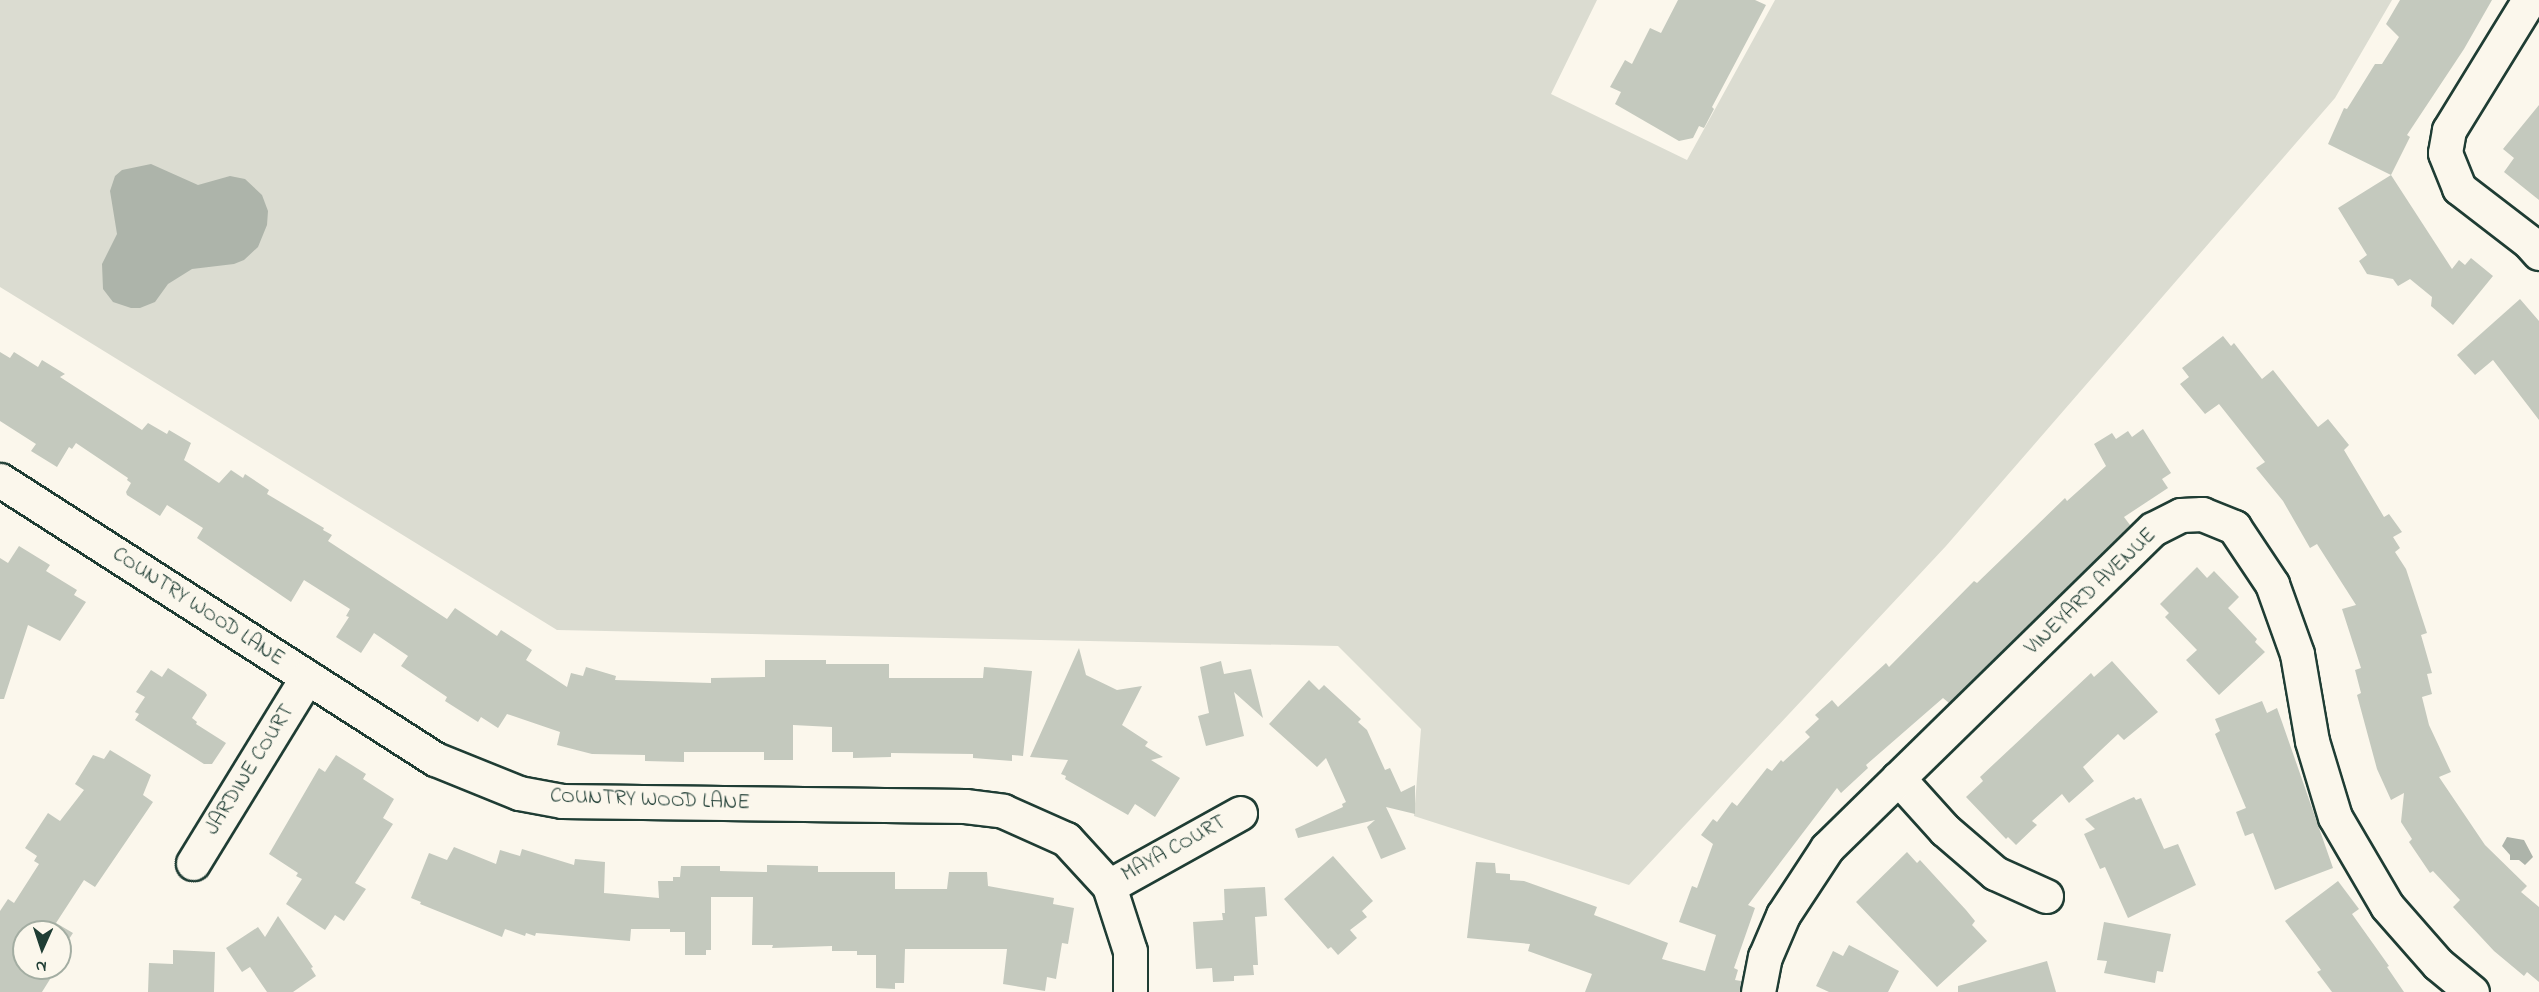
<!DOCTYPE html>
<html>
<head>
<meta charset="utf-8">
<style>
	body { margin:0 }
	#map { position:relative; width:2539px; height:992px; overflow:hidden; background:#fbf7ec; font-family:"Indie Flower",sans-serif }
	div>[style] { position:absolute }
	.green>* { inset:0; background:#dbdcd1 }
	.water>* { inset:0; background:#adb4aa }
	.building>* { inset:0; background:#c4c9be }
	.roads { filter:drop-shadow(2px 0 #1f3d34) drop-shadow(-2px 0 #1f3d34) drop-shadow(0 2px #1f3d34) drop-shadow(0 -2px #1f3d34) }
	.minor>* { height:33px; margin:-16.5px; padding:0 16.5px; transform-origin:16.5px; border-radius:16.5px; background:#fbf7ec }
	span { translate:-50% -50%; white-space:nowrap; text-align:center; line-height:1.15; -webkit-text-stroke:5px #fbf7ec; paint-order:stroke }
	.street-label { font-size:21px; color:#1f3d34 }
	.north { position:absolute; left:12px; top:920px; width:60px; height:60px; box-sizing:border-box; background:#fbf7ec; border:2px solid #a3ada2; border-radius:50%; rotate:183deg; font-size:16px; font-weight:700; line-height:24px; text-align:center; color:#1f3d34 }
	.north::after { content:''; display:block; margin:auto; width:21px; height:27px; background:#1f3d34; clip-path:polygon(50% 0,100% 100%,50% 72%,0 100%) }
</style>
</head>
<body>
<div id="map">
	<div class="green">
		<i style="clip-path:polygon(0 0,1597px 0,1551px 94px,1687px 160px,1775px 0,2392px 0,2335px 98px,1946px 546px,1629px 885px,1414px 816px,1421px 729px,1338px 646px,557px 630px,0 287px)"></i>
	</div>
	<div class="water">
		<i style="clip-path:polygon(151px 164px,198px 185px,230px 176px,245px 179px,262px 195px,268px 211px,267px 225px,258px 247px,244px 260px,234px 264px,192px 269px,168px 284px,155px 302px,140px 308px,131px 308px,113px 302px,103px 289px,102px 264px,117px 234px,110px 191px,115px 176px,122px 170px)"></i>
		<i style="clip-path:polygon(2507px 837px,2524px 840px,2533px 857px,2525px 865px,2519px 860px,2510px 860px,2510px 855px,2502px 846px)"></i>
	</div>
	<div class="building">
		<i style="clip-path:polygon(1678px 0,1755px 0,1766px 5px,1712px 107px,1714px 109px,1704px 128px,1699px 126px,1693px 138px,1679px 141px,1615px 104px,1621px 92px,1610px 87px,1625px 60px,1632px 64px,1650px 28px,1661px 33px)"></i>
		<i style="clip-path:polygon(2400px 0,2492px 0,2464px 49px,2407px 135px,2410px 137px,2391px 175px,2452px 269px,2459px 260px,2465px 265px,2471px 258px,2493px 276px,2453px 325px,2431px 306px,2432px 297px,2410px 279px,2398px 286px,2393px 279px,2367px 274px,2359px 261px,2367px 255px,2338px 208px,2391px 175px,2328px 144px,2344px 108px,2347px 109px,2375px 64px,2382px 64px,2399px 37px,2386px 24px)"></i>
		<i style="clip-path:polygon(2539px 105px,2539px 200px,2504px 172px,2514px 158px,2503px 149px)"></i>
		<i style="clip-path:polygon(2520px 299px,2539px 321px,2539px 420px,2493px 360px,2475px 375px,2457px 355px)"></i>
		<i style="clip-path:polygon(2223px 336px,2231px 346px,2234px 343px,2262px 379px,2273px 370px,2318px 427px,2328px 419px,2349px 445px,2344px 450px,2384px 517px,2389px 514px,2402px 532px,2393px 537px,2400px 548px,2395px 552px,2406px 569px,2427px 633px,2421px 635px,2432px 673px,2427px 674px,2432px 694px,2422px 697px,2429px 725px,2451px 772px,2439px 777px,2485px 845px,2527px 886px,2521px 892px,2539px 907px,2539px 982px,2527px 972px,2524px 976px,2494px 951px,2453px 907px,2460px 900px,2433px 871px,2430px 873px,2409px 842px,2412px 839px,2401px 822px,2404px 793px,2391px 800px,2377px 769px,2357px 695px,2361px 693px,2355px 670px,2361px 668px,2342px 609px,2356px 605px,2317px 544px,2310px 548px,2283px 501px,2256px 468px,2265px 462px,2219px 404px,2205px 414px,2180px 384px,2189px 377px,2182px 368px)"></i>
		<i style="clip-path:polygon(0 352px,10px 358px,14px 352px,38px 367px,42px 360px,65px 374px,60px 377px,142px 430px,148px 423px,167px 434px,169px 430px,191px 443px,184px 460px,219px 483px,231px 470px,243px 478px,245px 474px,269px 490px,267px 494px,324px 528px,323px 530px,332px 535px,328px 541px,447px 619px,455px 608px,497px 636px,501px 630px,532px 650px,526px 660px,567px 687px,571px 673px,583px 676px,586px 667px,616px 676px,615px 680px,711px 683px,711px 678px,765px 677px,765px 660px,826px 660px,826px 664px,889px 664px,889px 678px,983px 678px,984px 667px,1032px 671px,1023px 756px,1012px 755px,1012px 761px,973px 758px,973px 754px,891px 753px,891px 757px,853px 758px,853px 752px,832px 752px,832px 727px,793px 725px,793px 760px,764px 760px,764px 752px,684px 752px,684px 762px,645px 761px,645px 755px,592px 754px,557px 745px,560px 732px,507px 714px,498px 728px,481px 717px,478px 722px,445px 701px,447px 697px,401px 666px,408px 656px,374px 633px,361px 653px,336px 637px,349px 617px,346px 616px,350px 609px,304px 580px,291px 602px,197px 538px,203px 528px,167px 505px,160px 516px,127px 495px,126px 492px,131px 483px,127px 480px,128px 478px,76px 443px,72px 449px,69px 447px,57px 467px,31px 451px,36px 444px,0 421px)"></i>
		<i style="clip-path:polygon(2143px 429px,2171px 473px,2162px 479px,2168px 488px,2124px 517px,2130px 525px,1949px 703px,1943px 698px,1866px 765px,1868px 768px,1841px 793px,1837px 788px,1748px 905px,1755px 908px,1734px 968px,1738px 970px,1735px 980px,1741px 981px,1740px 992px,1585px 992px,1592px 974px,1528px 951px,1530px 944px,1467px 938px,1476px 862px,1495px 863px,1496px 873px,1510px 874px,1510px 880px,1524px 881px,1597px 907px,1594px 915px,1668px 943px,1662px 959px,1705px 971px,1716px 935px,1679px 922px,1692px 886px,1697px 888px,1713px 844px,1701px 835px,1713px 819px,1717px 822px,1732px 802px,1737px 806px,1767px 768px,1772px 771px,1781px 760px,1783px 762px,1810px 737px,1805px 732px,1819px 719px,1815px 715px,1832px 700px,1838px 707px,1886px 663px,1889px 667px,1974px 581px,1977px 583px,2065px 498px,2067px 501px,2106px 466px,2094px 444px,2112px 433px,2116px 439px,2128px 431px,2132px 437px)"></i>
		<i style="clip-path:polygon(19px 546px,50px 565px,46px 571px,77px 590px,74px 595px,86px 602px,60px 641px,28px 625px,4px 699px,0 699px,0 558px,8px 563px)"></i>
		<i style="clip-path:polygon(2197px 567px,2207px 578px,2214px 571px,2239px 597px,2228px 608px,2257px 639px,2255px 642px,2265px 652px,2219px 695px,2186px 660px,2197px 650px,2165px 617px,2169px 613px,2160px 604px)"></i>
		<i style="clip-path:polygon(1079px 648px,1086px 675px,1117px 690px,1142px 686px,1122px 725px,1148px 742px,1145px 746px,1163px 757px,1151px 760px,1180px 778px,1155px 817px,1135px 804px,1128px 815px,1065px 779px,1066px 776px,1061px 774px,1068px 760px,1030px 757px)"></i>
		<i style="clip-path:polygon(1221px 661px,1224px 674px,1251px 669px,1263px 718px,1234px 692px,1244px 736px,1206px 746px,1198px 716px,1209px 713px,1200px 667px)"></i>
		<i style="clip-path:polygon(2112px 661px,2158px 712px,2124px 740px,2118px 734px,2083px 767px,2094px 781px,2069px 803px,2062px 794px,2032px 821px,2037px 825px,2016px 845px,2008px 837px,2006px 839px,1966px 797px,1983px 781px,1980px 777px,2091px 673px,2094px 677px)"></i>
		<i style="clip-path:polygon(168px 668px,205px 692px,207px 695px,192px 718px,197px 722px,196px 724px,226px 743px,212px 764px,204px 764px,135px 720px,139px 714px,135px 712px,145px 697px,136px 692px,151px 670px,162px 677px)"></i>
		<i style="clip-path:polygon(1309px 680px,1319px 690px,1324px 685px,1361px 719px,1358px 722px,1367px 730px,1385px 770px,1390px 768px,1401px 792px,1415px 785px,1415px 814px,1386px 807px,1406px 849px,1381px 859px,1367px 827px,1375px 820px,1298px 838px,1295px 829px,1343px 807px,1342px 804px,1346px 802px,1326px 758px,1317px 767px,1269px 724px)"></i>
		<i style="clip-path:polygon(2262px 701px,2267px 713px,2277px 708px,2282px 722px,2333px 868px,2275px 890px,2253px 833px,2245px 836px,2236px 812px,2246px 808px,2215px 734px,2220px 731px,2215px 719px)"></i>
		<i style="clip-path:polygon(110px 750px,151px 775px,143px 795px,153px 802px,95px 887px,84px 880px,56px 923px,73px 933px,61px 951px,66px 954px,60px 964px,60px 932px,24px 932px,24px 968px,57px 968px,42px 992px,0 992px,0 911px,8px 899px,14px 903px,39px 864px,34px 861px,37px 856px,25px 848px,48px 813px,60px 821px,84px 790px,75px 784px,93px 755px,104px 759px)"></i>
		<i style="clip-path:polygon(336px 755px,366px 774px,363px 779px,394px 799px,383px 818px,393px 824px,355px 883px,366px 889px,344px 921px,335px 915px,325px 930px,286px 904px,302px 879px,296px 876px,298px 873px,269px 854px,319px 768px,325px 772px)"></i>
		<i style="clip-path:polygon(2134px 797px,2136px 800px,2141px 798px,2164px 849px,2178px 844px,2196px 885px,2128px 918px,2105px 867px,2100px 869px,2084px 834px,2095px 829px,2085px 819px)"></i>
		<i style="clip-path:polygon(454px 847px,496px 864px,500px 850px,520px 856px,522px 849px,574px 865px,575px 859px,605px 862px,604px 893px,659px 898px,658px 881px,673px 881px,673px 877px,680px 877px,681px 866px,720px 866px,720px 871px,767px 872px,767px 865px,818px 866px,818px 872px,895px 872px,895px 889px,947px 889px,949px 872px,987px 872px,988px 886px,1054px 898px,1053px 904px,1074px 908px,1068px 944px,1062px 943px,1056px 979px,1047px 977px,1045px 991px,1003px 984px,1007px 949px,905px 949px,904px 983px,895px 983px,895px 989px,876px 988px,876px 955px,857px 955px,857px 951px,832px 951px,832px 946px,772px 948px,773px 945px,752px 945px,753px 897px,711px 897px,711px 950px,706px 950px,706px 955px,685px 955px,685px 932px,670px 932px,670px 929px,631px 929px,630px 941px,536px 933px,535px 936px,526px 933px,525px 936px,505px 929px,502px 937px,420px 904px,421px 902px,411px 898px,429px 853px,447px 860px)"></i>
		<i style="clip-path:polygon(1907px 852px,1917px 863px,1920px 860px,1966px 910px,1975px 921px,1972px 925px,1987px 941px,1937px 987px,1856px 902px)"></i>
		<i style="clip-path:polygon(1333px 856px,1373px 901px,1362px 911px,1367px 917px,1350px 930px,1357px 938px,1338px 955px,1331px 947px,1328px 949px,1284px 899px)"></i>
		<i style="clip-path:polygon(2338px 881px,2359px 909px,2352px 914px,2389px 966px,2387px 967px,2404px 992px,2332px 992px,2317px 972px,2321px 970px,2285px 921px)"></i>
		<i style="clip-path:polygon(1265px 887px,1267px 916px,1255px 917px,1258px 965px,1253px 965px,1254px 975px,1234px 976px,1234px 981px,1213px 982px,1212px 968px,1196px 969px,1193px 922px,1223px 920px,1222px 913px,1225px 913px,1224px 889px)"></i>
		<i style="clip-path:polygon(278px 916px,313px 967px,311px 968px,316px 976px,293px 992px,267px 992px,250px 967px,242px 972px,226px 948px,258px 927px,265px 937px)"></i>
		<i style="clip-path:polygon(2104px 922px,2171px 934px,2163px 972px,2157px 971px,2155px 983px,2104px 973px,2107px 961px,2097px 960px)"></i>
		<i style="clip-path:polygon(1849px 945px,1899px 971px,1888px 992px,1829px 992px,1816px 986px,1833px 951px,1843px 956px)"></i>
		<i style="clip-path:polygon(173px 950px,215px 952px,214px 992px,148px 992px,149px 963px,173px 964px)"></i>
		<i style="clip-path:polygon(2047px 961px,2056px 992px,1958px 992px,1958px 986px)"></i>
	</div>
	<div class="roads">
		<div class="minor">
			<i style="left:2529px;top:0;width:153px;rotate:121.6deg"></i>
			<i style="left:2449px;top:130px;width:23px;rotate:100deg"></i>
			<i style="left:2445px;top:153px;width:38px;rotate:68deg"></i>
			<i style="left:2459px;top:188px;width:88px;rotate:37.6deg"></i>
			<i style="left:2529px;top:242px;width:15px;rotate:48deg"></i>
			<i style="left:0;top:480px;width:517px;rotate:32.68deg"></i>
			<i style="left:435px;top:759px;width:91px;rotate:22deg"></i>
			<i style="left:519px;top:793px;width:44px;rotate:10.5deg"></i>
			<i style="left:562px;top:801px;width:403px;rotate:0.7deg"></i>
			<i style="left:965px;top:806px;width:38px;rotate:7deg"></i>
			<i style="left:1003px;top:811px;width:69px;rotate:24deg"></i>
			<i style="left:1066px;top:839px;width:64px;rotate:47.5deg"></i>
			<i style="left:1109px;top:886px;width:68px;rotate:72.1deg"></i>
			<i style="left:1130px;top:951px;width:41px;rotate:90deg"></i>
			<i style="left:1898px;top:778px;width:70px;rotate:47.9deg"></i>
			<i style="left:1945px;top:830px;width:66px;rotate:40.7deg"></i>
			<i style="left:1995px;top:873px;width:56px;rotate:24.3deg"></i>
			<i style="left:193px;top:863px;width:218px;rotate:-58.5deg"></i>
			<i style="left:1109px;top:886px;width:150px;rotate:-29.1deg"></i>
			<i style="left:1758px;top:992px;width:36px;rotate:-79deg"></i>
			<i style="left:1765px;top:957px;width:46px;rotate:-66.8deg"></i>
			<i style="left:1783px;top:915px;width:80px;rotate:-56.7deg"></i>
			<i style="left:1827px;top:848px;width:456px;rotate:-44.4deg"></i>
			<i style="left:2153px;top:529px;width:31px;rotate:-27deg"></i>
			<i style="left:2181px;top:515px;width:21px;rotate:-3deg"></i>
			<i style="left:2202px;top:514px;width:35px;rotate:22deg"></i>
			<i style="left:2234px;top:527px;width:69px;rotate:56.3deg"></i>
			<i style="left:2272px;top:584px;width:74px;rotate:70.3deg"></i>
			<i style="left:2297px;top:654px;width:88px;rotate:80.2deg"></i>
			<i style="left:2312px;top:741px;width:79px;rotate:73.2deg"></i>
			<i style="left:2335px;top:817px;width:103px;rotate:59.7deg"></i>
			<i style="left:2387px;top:906px;width:77px;rotate:48.7deg"></i>
			<i style="left:2438px;top:964px;width:44px;rotate:39.5deg"></i>
		</div>
	</div>
	<div class="street-label">
		<span style="left:2091px;top:592px;rotate:-44deg">VINEYARD AVENUE</span>
		<span style="left:198px;top:607px;rotate:33deg">COUNTRY WOOD LANE</span>
		<span style="left:250px;top:770px;rotate:-58deg">JARDINE COURT</span>
		<span style="left:650px;top:800px;rotate:2deg">COUNTRY WOOD LANE</span>
		<span style="left:1174px;top:849px;rotate:-29deg">MAYA COURT</span>
	</div>
	<div class="north">N</div>
</div>
</body>
</html>
